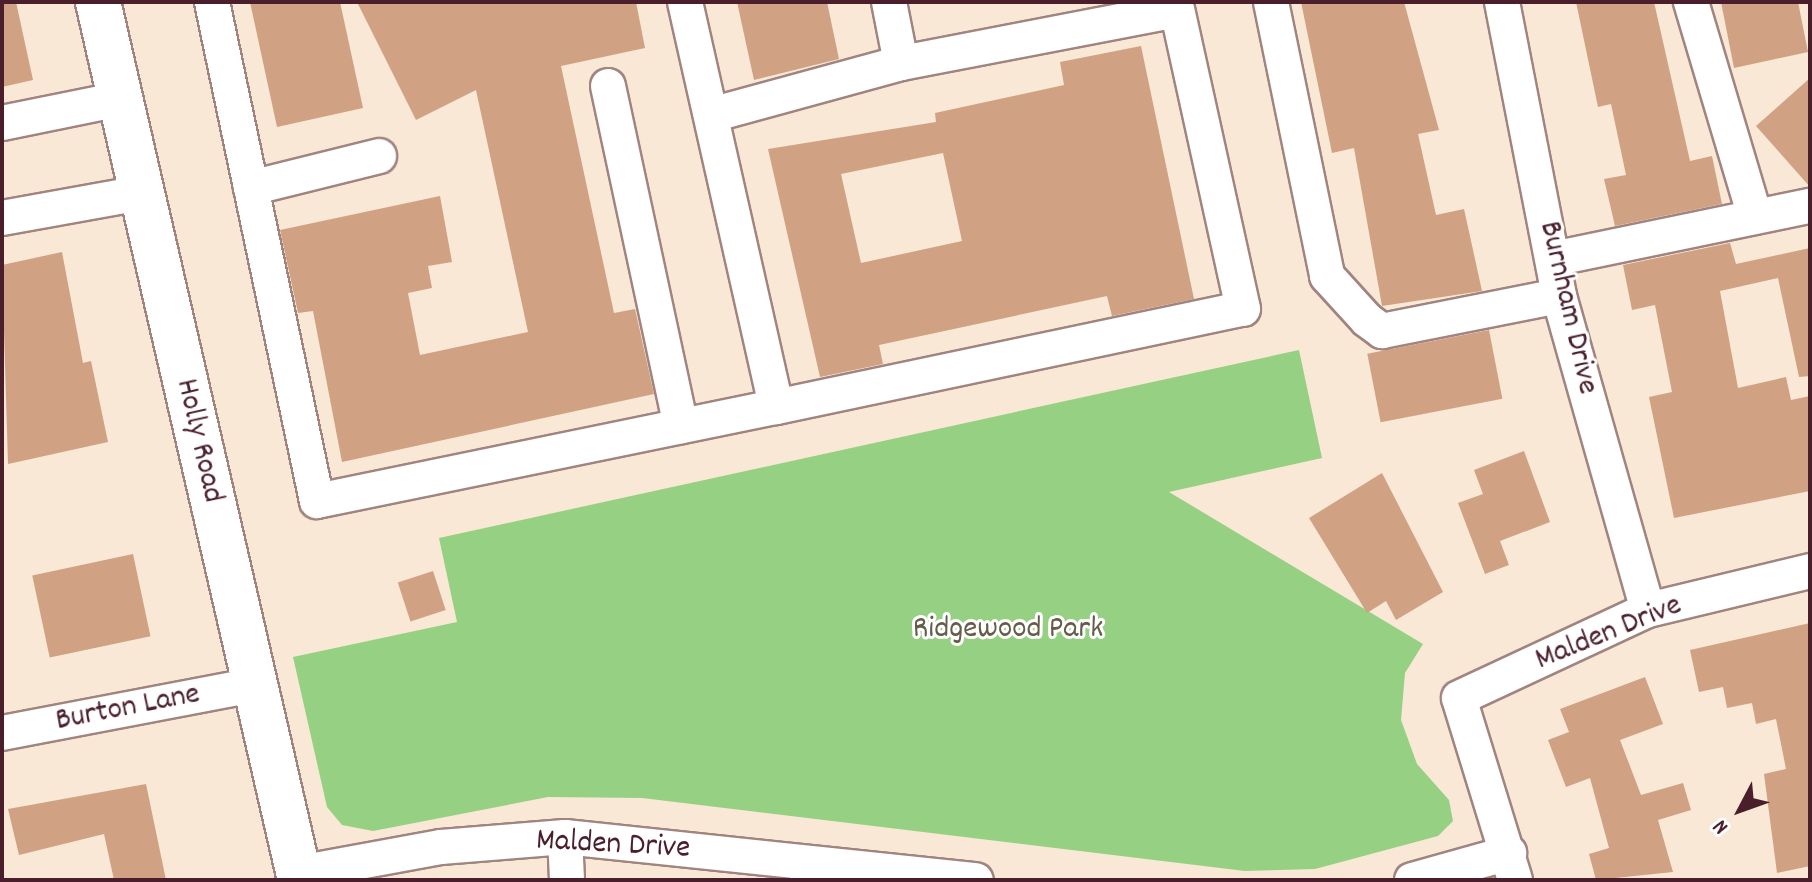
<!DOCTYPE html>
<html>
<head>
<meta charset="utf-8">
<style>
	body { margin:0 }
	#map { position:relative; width:1812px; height:882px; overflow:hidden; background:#f8e8d5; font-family:Dekko,sans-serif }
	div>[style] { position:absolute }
	.green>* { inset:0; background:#96d083 }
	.building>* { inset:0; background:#d1a184; transform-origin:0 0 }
	.roads { filter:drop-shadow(2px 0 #a18480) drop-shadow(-2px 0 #a18480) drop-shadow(0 2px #a18480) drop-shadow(0 -2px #a18480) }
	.minor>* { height:34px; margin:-17px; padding:0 17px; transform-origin:17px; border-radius:17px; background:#fff }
	.major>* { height:44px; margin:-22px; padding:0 22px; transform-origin:22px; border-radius:22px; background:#fff }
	span { translate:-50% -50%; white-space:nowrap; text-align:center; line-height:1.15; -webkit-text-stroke:6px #fff; paint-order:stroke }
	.street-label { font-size:32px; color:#4a1f2b }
	.park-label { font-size:32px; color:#655d4a }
	.frame { position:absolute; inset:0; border:4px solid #4a1f2b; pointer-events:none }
	.north { position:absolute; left:1700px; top:770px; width:80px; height:80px; -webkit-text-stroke:6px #fff; paint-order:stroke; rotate:229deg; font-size:22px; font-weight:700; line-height:32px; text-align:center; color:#4a1f2b }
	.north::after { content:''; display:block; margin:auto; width:28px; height:36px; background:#4a1f2b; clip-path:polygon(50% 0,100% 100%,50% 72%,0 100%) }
</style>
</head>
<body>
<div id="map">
	<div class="green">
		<i style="clip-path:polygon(1299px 350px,1322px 458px,1169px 492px,1423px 644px,1405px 673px,1401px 720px,1417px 764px,1449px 800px,1453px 821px,1438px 836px,1315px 869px,1245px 871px,642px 798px,548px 797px,373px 831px,342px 825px,327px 807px,293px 657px,457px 622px,439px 538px)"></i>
	</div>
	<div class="building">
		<i style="clip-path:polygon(2px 2px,16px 2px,33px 80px,2px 87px)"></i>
		<i style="clip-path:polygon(250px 2px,340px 2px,363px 108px,277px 127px)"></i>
		<i style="clip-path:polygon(357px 2px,636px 2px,645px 48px,561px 66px,614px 313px,635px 309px,654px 394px,342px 462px,313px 311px,298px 313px,280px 230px,440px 196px,452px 262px,428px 266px,432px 288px,408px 293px,420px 355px,528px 332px,476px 90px,416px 120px)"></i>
		<i style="clip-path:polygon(737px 2px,827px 2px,839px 59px,754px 80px)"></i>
		<i style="clip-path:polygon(1301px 2px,1404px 2px,1439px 130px,1418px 134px,1436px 215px,1464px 209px,1482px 291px,1382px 306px,1354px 148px,1332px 153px)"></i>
		<i style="clip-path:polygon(1576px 2px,1654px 2px,1690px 161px,1712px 156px,1722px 204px,1615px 226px,1604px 179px,1626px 175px,1611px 104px,1598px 107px)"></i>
		<i style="clip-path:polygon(1721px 2px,1798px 2px,1808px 52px,1734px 68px)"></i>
		<i style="clip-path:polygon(evenodd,1141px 46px,1194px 299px,1112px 316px,1107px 296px,879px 345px,883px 364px,820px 377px,768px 149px,936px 122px,935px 113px,1064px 85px,1060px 62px,1141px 46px,943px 153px,962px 241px,861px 263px,841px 174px,943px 153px)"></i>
		<i style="clip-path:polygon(1810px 78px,1810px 187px,1756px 126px)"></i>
		<i style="clip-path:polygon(1730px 243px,1736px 264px,1810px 248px,1810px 376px,1799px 377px,1778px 278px,1720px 291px,1738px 388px,1786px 377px,1791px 400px,1810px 396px,1810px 491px,1674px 518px,1649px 397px,1672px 392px,1655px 305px,1632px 310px,1623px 265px)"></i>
		<i style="clip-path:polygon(62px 252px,83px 363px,91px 361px,108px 442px,8px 464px,2px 265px)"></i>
		<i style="left:1489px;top:330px;width:70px;height:124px;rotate:79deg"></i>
		<i style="clip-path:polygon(1524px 451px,1550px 522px,1500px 541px,1509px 565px,1485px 574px,1458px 503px,1483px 494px,1474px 470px)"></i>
		<i style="clip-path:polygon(1382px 473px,1443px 592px,1396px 620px,1386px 601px,1367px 613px,1309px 518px)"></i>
		<i style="left:133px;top:554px;width:84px;height:103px;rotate:78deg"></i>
		<i style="left:433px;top:571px;width:41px;height:37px;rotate:72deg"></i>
		<i style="clip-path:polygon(1810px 623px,1810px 866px,1777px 873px,1764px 774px,1786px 769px,1776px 719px,1756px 724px,1752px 703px,1727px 708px,1723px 687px,1699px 692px,1690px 650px)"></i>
		<i style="clip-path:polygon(1645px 677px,1663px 724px,1620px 740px,1641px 795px,1683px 783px,1691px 810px,1658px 820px,1673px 872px,1596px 880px,1589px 854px,1609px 848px,1590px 778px,1566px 787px,1548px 740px,1569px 732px,1560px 709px)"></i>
		<i style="clip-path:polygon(146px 784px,166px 880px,114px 880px,104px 834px,19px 855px,8px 809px)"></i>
	</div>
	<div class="roads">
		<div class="minor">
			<i style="left:212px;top:2px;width:510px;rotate:78.12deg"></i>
			<i style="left:317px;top:501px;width:469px;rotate:-11.6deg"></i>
			<i style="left:685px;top:2px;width:415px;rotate:77.3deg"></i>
			<i style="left:776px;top:407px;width:477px;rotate:-11.9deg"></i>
			<i style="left:1243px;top:309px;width:306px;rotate:-102.4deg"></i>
			<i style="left:1177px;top:10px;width:281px;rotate:169.1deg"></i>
			<i style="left:901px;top:63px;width:62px;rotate:-101.1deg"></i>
			<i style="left:1271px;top:2px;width:280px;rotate:78.4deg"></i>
			<i style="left:1327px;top:276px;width:59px;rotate:47.7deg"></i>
			<i style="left:1367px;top:320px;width:19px;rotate:36deg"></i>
			<i style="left:1382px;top:331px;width:180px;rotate:-11.2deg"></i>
			<i style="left:1502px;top:2px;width:299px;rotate:79deg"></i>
			<i style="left:1559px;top:296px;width:326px;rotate:74.2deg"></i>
			<i style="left:1691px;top:2px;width:224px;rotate:73.4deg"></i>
			<i style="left:608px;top:86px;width:348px;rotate:77.9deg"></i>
			<i style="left:711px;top:115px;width:197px;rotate:-15.3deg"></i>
			<i style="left:2px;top:123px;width:120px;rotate:-11.5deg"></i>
			<i style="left:251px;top:188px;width:132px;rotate:-14deg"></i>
			<i style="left:2px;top:218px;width:141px;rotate:-10.2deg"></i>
			<i style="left:1553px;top:259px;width:262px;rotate:-11.7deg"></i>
			<i style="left:2px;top:733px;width:256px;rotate:-10.8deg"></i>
			<i style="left:565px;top:837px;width:43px;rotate:87.3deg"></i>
			<i style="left:299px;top:873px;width:144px;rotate:-10.4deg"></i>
			<i style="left:441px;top:847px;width:124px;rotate:-4.6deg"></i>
			<i style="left:565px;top:837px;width:413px;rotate:6deg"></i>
			<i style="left:1412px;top:880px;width:101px;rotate:-15.6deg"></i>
			<i style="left:1515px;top:880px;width:190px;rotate:-107.1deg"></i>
			<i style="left:1459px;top:698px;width:208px;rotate:-25deg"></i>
			<i style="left:1648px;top:610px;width:167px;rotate:-13.5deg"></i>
		</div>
		<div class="major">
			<i style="left:98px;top:2px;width:901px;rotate:77.04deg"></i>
		</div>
	</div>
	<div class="street-label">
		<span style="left:1567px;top:308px;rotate:77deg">Burnham Drive</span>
		<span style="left:198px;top:441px;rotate:77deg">Holly Road</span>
		<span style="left:1609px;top:634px;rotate:-22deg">Malden Drive</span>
		<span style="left:128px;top:709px;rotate:-11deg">Burton Lane</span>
		<span style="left:613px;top:846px;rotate:3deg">Malden Drive</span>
	</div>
	<div class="park-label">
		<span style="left:1008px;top:630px">Ridgewood Park</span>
	</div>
	<div class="frame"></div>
	<div class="north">N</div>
</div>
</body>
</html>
